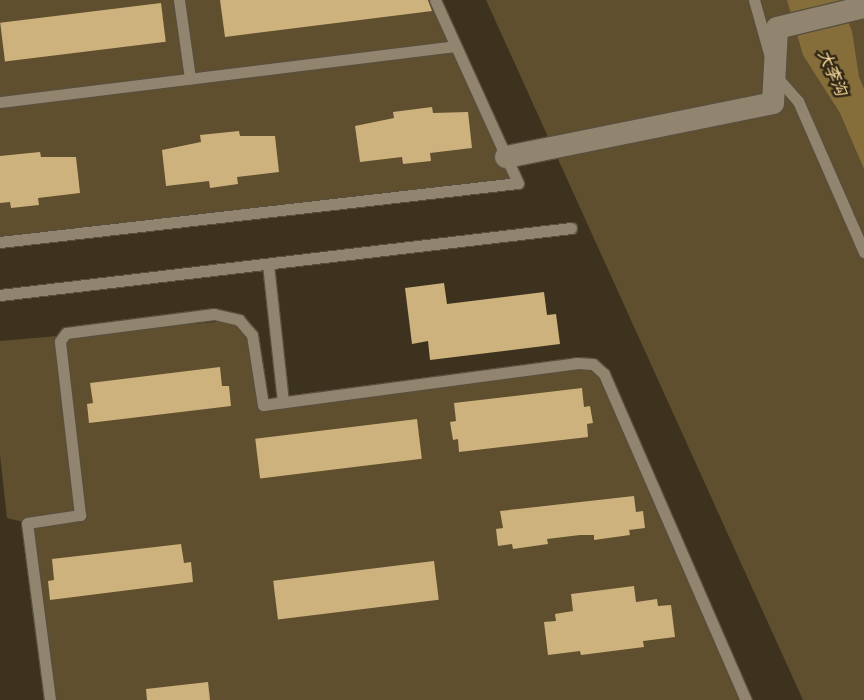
<!DOCTYPE html>
<html>
<head>
<meta charset="utf-8">
<style>
	body { margin:0 }
	#map { position:relative; width:864px; height:700px; overflow:hidden; background:#3c321e; font-family:"Public Sans","Noto Sans SC",sans-serif }
	div>[style] { position:absolute }
	.green>* { inset:0; background:#5f4f2e }
	.water>* { inset:0; background:#866e3a }
	.building>* { inset:0; background:#cdb27d; transform-origin:0 0 }
	.roads { filter:drop-shadow(1px 0 #584f3d) drop-shadow(-1px 0 #584f3d) drop-shadow(0 1px #584f3d) drop-shadow(0 -1px #584f3d) }
	.lane>* { height:11px; margin:-5.5px; padding:0 5.5px; transform-origin:5.5px; border-radius:5.5px; background:#91856f }
	.street>* { height:22px; margin:-11px; padding:0 11px; transform-origin:11px; border-radius:11px; background:#91856f }
	span { translate:-50% -50%; white-space:nowrap; text-align:center; line-height:1.15; -webkit-text-stroke:5px #322814; paint-order:stroke }
	.water-label { font-size:16px; color:#fddea1; font-style:italic }
</style>
</head>
<body>
<div id="map">
	<div class="green">
		<i style="clip-path:polygon(0 0,435px 0,518px 183px,0 242px)"></i>
		<i style="clip-path:polygon(486px 0,864px 0,864px 700px,803px 700px)"></i>
		<i style="clip-path:polygon(239px 320px,252px 335px,263px 404px,576px 363px,604px 374px,746px 700px,50px 700px,27px 523px,7px 518px,0 455px,0 341px)"></i>
	</div>
	<div class="water">
		<i style="clip-path:polygon(787px 0,839px 0,852px 31px,859px 77px,864px 89px,864px 169px,840px 113px,803px 55px)"></i>
	</div>
	<div class="building">
		<i style="clip-path:polygon(220px 0,428px 0,432px 11px,225px 37px)"></i>
		<i style="left:161px;top:3px;width:39px;height:162px;rotate:83deg"></i>
		<i style="clip-path:polygon(432px 107px,433px 113px,468px 112px,472px 148px,430px 153px,431px 161px,403px 164px,402px 157px,360px 162px,355px 126px,394px 118px,393px 112px)"></i>
		<i style="clip-path:polygon(239px 131px,240px 136px,275px 136px,279px 172px,237px 177px,238px 184px,210px 188px,209px 181px,166px 186px,162px 150px,201px 142px,200px 135px)"></i>
		<i style="clip-path:polygon(40px 152px,41px 157px,76px 157px,80px 193px,38px 198px,39px 205px,11px 208px,10px 202px,0 203px,0 156px)"></i>
		<i style="clip-path:polygon(444px 283px,447px 304px,544px 292px,547px 315px,556px 314px,560px 344px,430px 360px,428px 341px,412px 344px,405px 288px)"></i>
		<i style="clip-path:polygon(220px 367px,222px 386px,229px 386px,231px 406px,89px 423px,87px 404px,93px 403px,90px 383px)"></i>
		<i style="clip-path:polygon(582px 388px,584px 407px,590px 406px,593px 423px,587px 424px,588px 437px,459px 452px,458px 439px,453px 440px,450px 422px,456px 421px,454px 403px)"></i>
		<i style="left:417px;top:419px;width:40px;height:163px;rotate:83deg"></i>
		<i style="clip-path:polygon(634px 496px,636px 512px,643px 511px,645px 528px,629px 530px,630px 535px,594px 540px,594px 535px,580px 535px,547px 539px,548px 544px,513px 549px,512px 544px,498px 546px,496px 529px,503px 528px,500px 511px)"></i>
		<i style="clip-path:polygon(181px 544px,184px 563px,191px 562px,193px 582px,50px 600px,48px 581px,54px 580px,52px 559px)"></i>
		<i style="left:434px;top:561px;width:39px;height:162px;rotate:83deg"></i>
		<i style="clip-path:polygon(634px 586px,636px 602px,657px 599px,658px 606px,671px 605px,675px 637px,643px 641px,644px 647px,581px 655px,580px 651px,548px 655px,544px 622px,556px 621px,555px 614px,573px 611px,571px 594px)"></i>
		<i style="clip-path:polygon(208px 682px,210px 700px,147px 700px,146px 689px)"></i>
	</div>
	<div class="roads">
		<div class="lane">
			<i style="left:179px;top:0;width:79px;rotate:82deg"></i>
			<i style="left:754px;top:0;width:55px;rotate:74.2deg"></i>
			<i style="left:776px;top:76px;width:33px;rotate:49deg"></i>
			<i style="left:798px;top:101px;width:165px;rotate:66.4deg"></i>
			<i style="left:0;top:102px;width:457px;rotate:-7deg"></i>
			<i style="left:0;top:242px;width:521px;rotate:-6.5deg"></i>
			<i style="left:518px;top:183px;width:201px;rotate:-114.4deg"></i>
			<i style="left:268px;top:264px;width:139px;rotate:83.8deg"></i>
			<i style="left:0;top:295px;width:575px;rotate:-6.69deg"></i>
			<i style="left:50px;top:700px;width:178px;rotate:-97.4deg"></i>
			<i style="left:27px;top:523px;width:54px;rotate:-8.6deg"></i>
			<i style="left:80px;top:515px;width:175px;rotate:-96.6deg"></i>
			<i style="left:60px;top:341px;width:10px;rotate:-53deg"></i>
			<i style="left:66px;top:333px;width:149px;rotate:-7.3deg"></i>
			<i style="left:214px;top:314px;width:26px;rotate:13deg"></i>
			<i style="left:239px;top:320px;width:20px;rotate:49deg"></i>
			<i style="left:252px;top:335px;width:71px;rotate:81.1deg"></i>
			<i style="left:263px;top:405px;width:316px;rotate:-7.6deg"></i>
			<i style="left:576px;top:363px;width:17px;rotate:3deg"></i>
			<i style="left:593px;top:364px;width:15px;rotate:42deg"></i>
			<i style="left:604px;top:374px;width:356px;rotate:66.5deg"></i>
		</div>
		<div class="street">
			<i style="left:506px;top:157px;width:272px;rotate:-11.4deg"></i>
			<i style="left:773px;top:103px;width:75px;rotate:-86.9deg"></i>
			<i style="left:777px;top:28px;width:89px;rotate:-13.6deg"></i>
		</div>
	</div>
	<div class="water-label">
		<span style="left:832px;top:73px;rotate:66deg">大李沟</span>
	</div>
</div>
</body>
</html>
